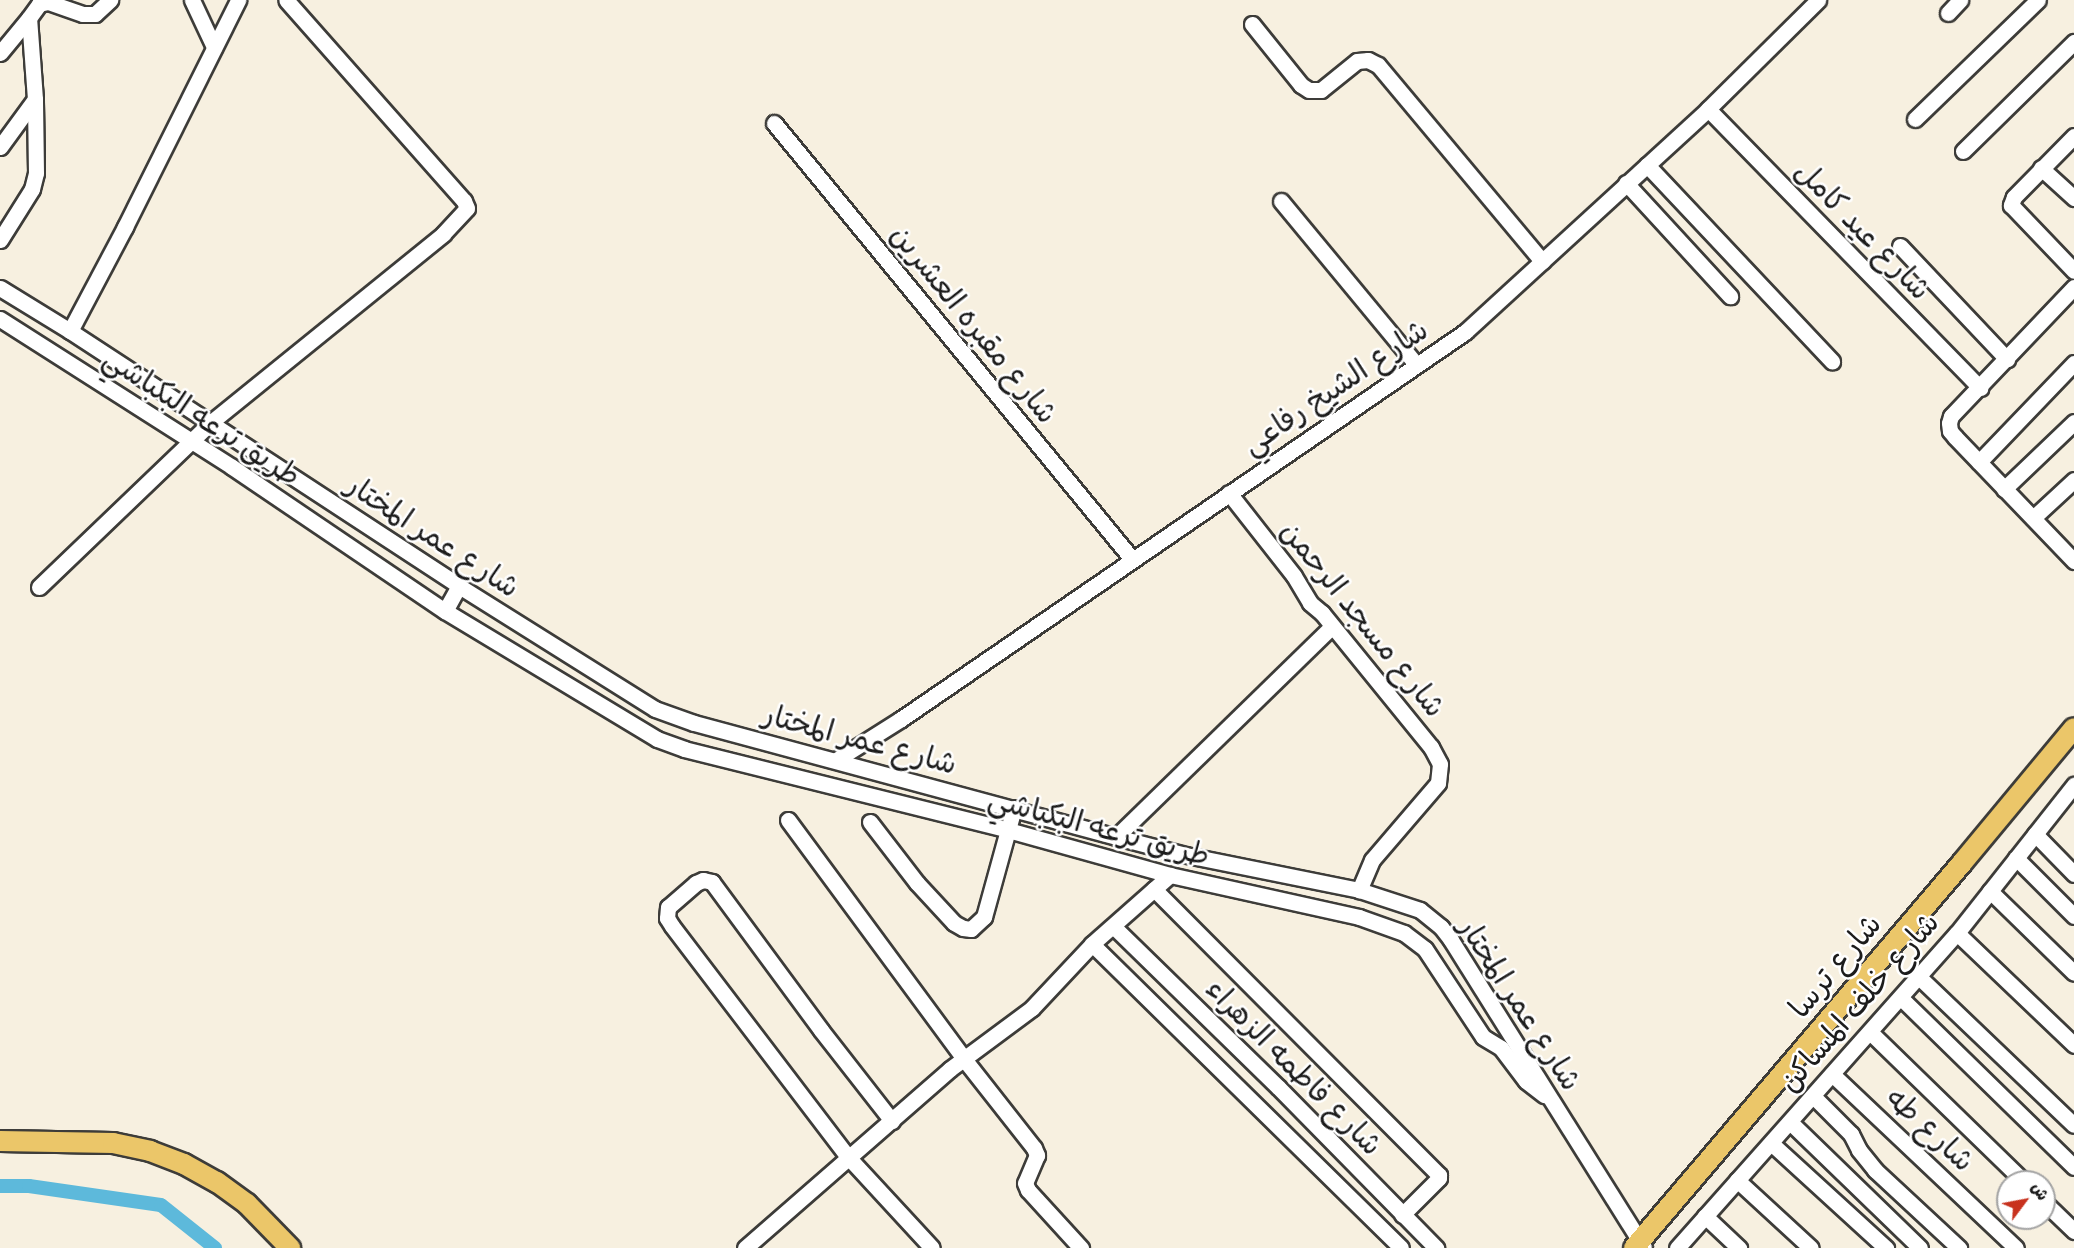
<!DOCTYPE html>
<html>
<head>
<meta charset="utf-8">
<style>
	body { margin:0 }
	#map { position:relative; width:2074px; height:1248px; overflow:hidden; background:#f7f0e0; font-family:Caveat,"Playpen Sans Arabic",sans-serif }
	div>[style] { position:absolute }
	.canal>* { height:14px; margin:-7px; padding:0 7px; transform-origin:7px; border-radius:7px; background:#5db9db }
	.roads { filter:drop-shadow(2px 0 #3d3c39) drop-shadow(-2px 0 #3d3c39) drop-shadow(0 2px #3d3c39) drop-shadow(0 -2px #3d3c39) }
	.minor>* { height:15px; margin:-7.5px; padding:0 7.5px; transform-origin:7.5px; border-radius:7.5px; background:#fff }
	.major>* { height:20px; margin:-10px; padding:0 10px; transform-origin:10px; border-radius:10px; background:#ebc669 }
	span { translate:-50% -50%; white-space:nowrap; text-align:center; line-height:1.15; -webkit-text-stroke:5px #fff; paint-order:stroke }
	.street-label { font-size:30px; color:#1c1c1c }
	.north { position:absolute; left:1996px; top:1170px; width:60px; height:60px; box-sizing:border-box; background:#fff; border:2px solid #a4a4a4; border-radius:50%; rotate:58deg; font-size:16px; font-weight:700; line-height:24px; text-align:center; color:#1c1c1c }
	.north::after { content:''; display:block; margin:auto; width:21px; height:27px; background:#c8321e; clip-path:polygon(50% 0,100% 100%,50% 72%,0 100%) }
</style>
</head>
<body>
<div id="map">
	<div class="canal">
		<i style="left:0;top:1186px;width:29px"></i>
		<i style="left:29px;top:1186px;width:133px;rotate:8.2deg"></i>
		<i style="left:161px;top:1205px;width:69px;rotate:38.5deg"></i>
	</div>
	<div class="roads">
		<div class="minor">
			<i style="left:192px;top:0;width:52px;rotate:64.9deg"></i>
			<i style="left:1948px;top:13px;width:18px;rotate:-47deg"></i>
			<i style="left:1252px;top:24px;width:78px;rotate:51.2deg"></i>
			<i style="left:1301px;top:85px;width:9px;rotate:32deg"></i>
			<i style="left:1309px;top:90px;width:12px"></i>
			<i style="left:1321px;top:90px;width:46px;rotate:-38.9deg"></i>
			<i style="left:1357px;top:61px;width:11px;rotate:-5deg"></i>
			<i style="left:1368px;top:60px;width:11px;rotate:27deg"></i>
			<i style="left:1378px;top:65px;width:256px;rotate:50.1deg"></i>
			<i style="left:0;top:53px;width:45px;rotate:-50.4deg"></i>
			<i style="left:1708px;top:109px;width:390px;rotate:45.7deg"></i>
			<i style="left:1915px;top:119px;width:171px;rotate:-44.1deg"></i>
			<i style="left:774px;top:123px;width:564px;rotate:50.61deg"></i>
			<i style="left:2074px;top:136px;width:86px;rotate:134.5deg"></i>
			<i style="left:2014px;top:197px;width:9px;rotate:111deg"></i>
			<i style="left:2011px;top:205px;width:91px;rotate:46.3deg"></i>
			<i style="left:0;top:147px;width:59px;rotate:-53.9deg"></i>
			<i style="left:1963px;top:151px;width:156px;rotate:-44.5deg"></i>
			<i style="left:1647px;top:165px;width:270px;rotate:46.7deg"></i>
			<i style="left:2041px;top:168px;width:45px;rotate:42.3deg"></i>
			<i style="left:1626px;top:183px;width:154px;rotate:47.4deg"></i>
			<i style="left:1281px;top:201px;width:212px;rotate:50.4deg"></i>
			<i style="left:0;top:240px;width:60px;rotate:-57.9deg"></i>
			<i style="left:32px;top:189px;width:16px;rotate:-76deg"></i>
			<i style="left:36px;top:173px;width:74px;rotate:-90.8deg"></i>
			<i style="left:35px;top:99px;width:81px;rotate:-94.2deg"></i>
			<i style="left:29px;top:18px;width:17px;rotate:-54deg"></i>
			<i style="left:39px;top:4px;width:9px;rotate:-13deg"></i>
			<i style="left:48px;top:2px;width:37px;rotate:19deg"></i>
			<i style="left:83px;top:14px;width:12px"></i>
			<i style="left:95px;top:14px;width:21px;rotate:-43deg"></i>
			<i style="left:1900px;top:246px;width:156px;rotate:46.6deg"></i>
			<i style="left:2074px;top:287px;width:178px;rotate:133.6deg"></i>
			<i style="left:1951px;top:416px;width:7px;rotate:106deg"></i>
			<i style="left:1949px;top:423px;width:8px;rotate:83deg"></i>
			<i style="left:1950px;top:431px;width:8px;rotate:50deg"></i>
			<i style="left:1955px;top:437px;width:172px;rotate:46.2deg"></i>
			<i style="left:0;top:288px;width:82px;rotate:31.6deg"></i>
			<i style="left:70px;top:331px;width:465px;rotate:33.2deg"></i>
			<i style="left:459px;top:586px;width:231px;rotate:32.1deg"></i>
			<i style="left:655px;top:709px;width:41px;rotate:19.7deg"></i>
			<i style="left:694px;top:723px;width:437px;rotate:15.1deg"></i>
			<i style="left:1116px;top:837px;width:72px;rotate:14.4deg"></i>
			<i style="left:1186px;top:855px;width:177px;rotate:11.4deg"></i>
			<i style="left:1359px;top:890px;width:64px;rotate:18.2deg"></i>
			<i style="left:1420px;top:910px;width:27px;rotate:39deg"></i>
			<i style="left:1441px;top:927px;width:16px;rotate:52deg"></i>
			<i style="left:1451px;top:940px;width:363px;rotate:57.9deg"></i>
			<i style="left:0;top:319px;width:275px;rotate:32.5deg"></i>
			<i style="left:232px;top:467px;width:257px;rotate:34.1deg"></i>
			<i style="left:445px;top:611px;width:248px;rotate:31.1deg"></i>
			<i style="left:657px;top:739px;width:29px;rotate:20deg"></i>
			<i style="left:684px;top:749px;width:334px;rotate:14deg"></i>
			<i style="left:1008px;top:830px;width:168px;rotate:15.5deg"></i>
			<i style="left:1170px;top:875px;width:194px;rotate:12.5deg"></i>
			<i style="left:1359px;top:917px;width:48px;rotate:19.6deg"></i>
			<i style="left:1404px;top:933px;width:26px;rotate:37deg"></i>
			<i style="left:1425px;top:949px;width:105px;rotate:56.6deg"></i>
			<i style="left:1483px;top:1037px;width:21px;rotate:31deg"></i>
			<i style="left:1501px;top:1048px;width:41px;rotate:52.9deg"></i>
			<i style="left:1526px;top:1081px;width:23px;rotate:38deg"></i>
			<i style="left:70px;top:331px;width:118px;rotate:-62.1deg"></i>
			<i style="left:125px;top:227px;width:254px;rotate:-63.5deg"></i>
			<i style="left:1979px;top:462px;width:137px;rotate:-46.2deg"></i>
			<i style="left:2004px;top:489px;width:97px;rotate:-43.7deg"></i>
			<i style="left:1229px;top:493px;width:105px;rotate:51.9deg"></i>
			<i style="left:1294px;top:576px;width:31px;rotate:59deg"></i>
			<i style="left:1310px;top:603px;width:16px;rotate:40deg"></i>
			<i style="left:1322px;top:613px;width:173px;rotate:50.9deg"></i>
			<i style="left:1431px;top:747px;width:19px;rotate:62deg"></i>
			<i style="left:1440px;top:764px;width:19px;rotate:96deg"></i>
			<i style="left:1438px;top:783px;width:101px;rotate:130.6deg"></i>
			<i style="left:1372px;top:860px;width:33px;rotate:113deg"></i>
			<i style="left:2033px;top:518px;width:56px;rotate:-42.8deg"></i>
			<i style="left:39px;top:587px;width:237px;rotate:-43.8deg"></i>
			<i style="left:210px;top:423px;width:300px;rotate:-39deg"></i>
			<i style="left:443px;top:234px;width:35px;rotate:-47deg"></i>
			<i style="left:467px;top:208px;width:8px;rotate:-113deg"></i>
			<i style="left:464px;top:201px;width:268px;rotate:-131.5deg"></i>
			<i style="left:445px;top:611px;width:29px;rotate:-61deg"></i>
			<i style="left:836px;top:760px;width:77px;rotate:-32.2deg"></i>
			<i style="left:901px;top:719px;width:684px;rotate:-34.46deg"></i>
			<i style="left:1465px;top:332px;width:330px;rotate:-42.5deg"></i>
			<i style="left:1708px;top:109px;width:155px;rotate:-44.7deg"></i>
			<i style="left:788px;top:820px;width:297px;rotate:53.6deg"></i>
			<i style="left:964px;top:1059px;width:113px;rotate:51.8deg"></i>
			<i style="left:1034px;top:1148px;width:8px;rotate:67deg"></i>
			<i style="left:1037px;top:1155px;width:30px;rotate:113deg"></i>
			<i style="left:1025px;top:1183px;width:8px;rotate:67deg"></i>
			<i style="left:1028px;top:1190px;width:79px;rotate:47.6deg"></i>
			<i style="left:870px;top:822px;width:77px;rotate:52.4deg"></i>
			<i style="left:917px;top:883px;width:54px;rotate:47.2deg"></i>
			<i style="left:954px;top:923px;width:10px;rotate:29deg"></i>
			<i style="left:963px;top:928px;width:8px;rotate:7deg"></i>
			<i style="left:971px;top:929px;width:18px;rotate:-43deg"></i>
			<i style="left:984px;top:917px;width:113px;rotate:-74.6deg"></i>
			<i style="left:2035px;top:834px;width:56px;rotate:45.7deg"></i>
			<i style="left:1116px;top:837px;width:301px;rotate:-44.3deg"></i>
			<i style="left:2016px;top:858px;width:82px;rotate:45deg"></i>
			<i style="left:1154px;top:889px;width:404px;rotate:45.1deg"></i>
			<i style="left:1439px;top:1175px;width:3px;rotate:90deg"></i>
			<i style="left:1439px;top:1178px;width:52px;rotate:135deg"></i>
			<i style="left:1990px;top:891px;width:117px;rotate:44.3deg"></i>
			<i style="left:1113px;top:926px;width:231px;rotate:44.3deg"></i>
			<i style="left:1278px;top:1087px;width:226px;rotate:45.5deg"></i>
			<i style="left:1957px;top:933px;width:162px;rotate:43.7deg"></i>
			<i style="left:1092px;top:944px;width:433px;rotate:44.5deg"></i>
			<i style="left:1919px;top:977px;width:214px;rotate:43.7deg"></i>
			<i style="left:1901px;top:998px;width:242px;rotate:44.3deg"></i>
			<i style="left:1870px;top:1032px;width:215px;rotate:44.2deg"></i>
			<i style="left:1832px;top:1074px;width:253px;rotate:43.4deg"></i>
			<i style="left:1813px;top:1096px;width:54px;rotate:45deg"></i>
			<i style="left:1851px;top:1134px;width:18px;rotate:63deg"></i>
			<i style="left:1859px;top:1150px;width:26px;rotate:51deg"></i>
			<i style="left:1875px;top:1170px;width:115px;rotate:42.9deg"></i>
			<i style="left:892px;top:1121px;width:115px;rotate:-128deg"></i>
			<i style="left:821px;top:1030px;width:184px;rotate:-126.4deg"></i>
			<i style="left:712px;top:882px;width:9px;rotate:-167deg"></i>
			<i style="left:703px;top:880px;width:8px;rotate:157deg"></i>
			<i style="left:696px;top:883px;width:37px;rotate:139deg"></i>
			<i style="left:668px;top:907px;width:11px;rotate:95deg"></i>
			<i style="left:667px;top:918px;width:9px;rotate:58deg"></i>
			<i style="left:672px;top:926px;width:292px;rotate:52.7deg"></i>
			<i style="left:849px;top:1158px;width:122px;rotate:47.3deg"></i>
			<i style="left:1790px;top:1122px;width:181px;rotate:44.1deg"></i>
			<i style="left:1771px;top:1143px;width:156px;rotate:42.4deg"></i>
			<i style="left:1737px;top:1180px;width:100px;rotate:42.6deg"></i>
			<i style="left:2044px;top:1202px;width:42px;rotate:44deg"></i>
			<i style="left:1705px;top:1216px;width:47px;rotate:43.3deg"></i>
			<i style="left:745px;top:1248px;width:272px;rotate:-41.1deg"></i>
			<i style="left:950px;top:1069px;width:102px;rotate:-36.6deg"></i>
			<i style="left:1032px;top:1008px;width:88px;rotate:-46.8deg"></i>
			<i style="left:1092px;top:944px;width:104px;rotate:-41.5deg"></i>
			<i style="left:1677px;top:1248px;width:421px;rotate:-48.4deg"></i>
			<i style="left:1957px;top:933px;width:189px;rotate:-51.7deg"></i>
		</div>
		<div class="major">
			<i style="left:0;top:1141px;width:113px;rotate:1deg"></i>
			<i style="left:113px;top:1143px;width:38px;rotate:12deg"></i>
			<i style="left:150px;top:1151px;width:36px;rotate:21deg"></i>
			<i style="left:184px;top:1164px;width:38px;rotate:29deg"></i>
			<i style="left:217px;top:1182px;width:37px;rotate:36deg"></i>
			<i style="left:247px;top:1204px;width:62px;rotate:45.7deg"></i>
			<i style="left:1634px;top:1248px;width:506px;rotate:-49.57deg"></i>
			<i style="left:1962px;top:863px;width:175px;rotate:-50.3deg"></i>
		</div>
	</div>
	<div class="street-label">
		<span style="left:1863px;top:230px;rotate:46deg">شارع عيد كامل</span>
		<span style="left:974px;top:324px;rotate:51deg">شارع مقبره العشرين</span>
		<span style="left:1335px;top:387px;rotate:-34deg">شارع الشيخ رفاعي</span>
		<span style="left:202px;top:417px;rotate:33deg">طريق ترعه البكباشي</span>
		<span style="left:433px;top:536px;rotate:33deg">شارع عمر المختار</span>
		<span style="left:1363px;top:619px;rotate:51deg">شارع مسجد الرحمن</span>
		<span style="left:860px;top:739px;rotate:15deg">شارع عمر المختار</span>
		<span style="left:1099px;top:827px;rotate:15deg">طريق ترعه البكباشي</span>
		<span style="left:1835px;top:966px;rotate:-50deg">شارع ترسا</span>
		<span style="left:1859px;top:1002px;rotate:-49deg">شارع خلف المساكن</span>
		<span style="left:1520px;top:1004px;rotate:57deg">شارع عمر المختار</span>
		<span style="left:1294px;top:1067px;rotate:45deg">شارع فاطمه الزهراء</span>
		<span style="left:1930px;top:1129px;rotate:43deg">شارع طه</span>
	</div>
	<div class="north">ش</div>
</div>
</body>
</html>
